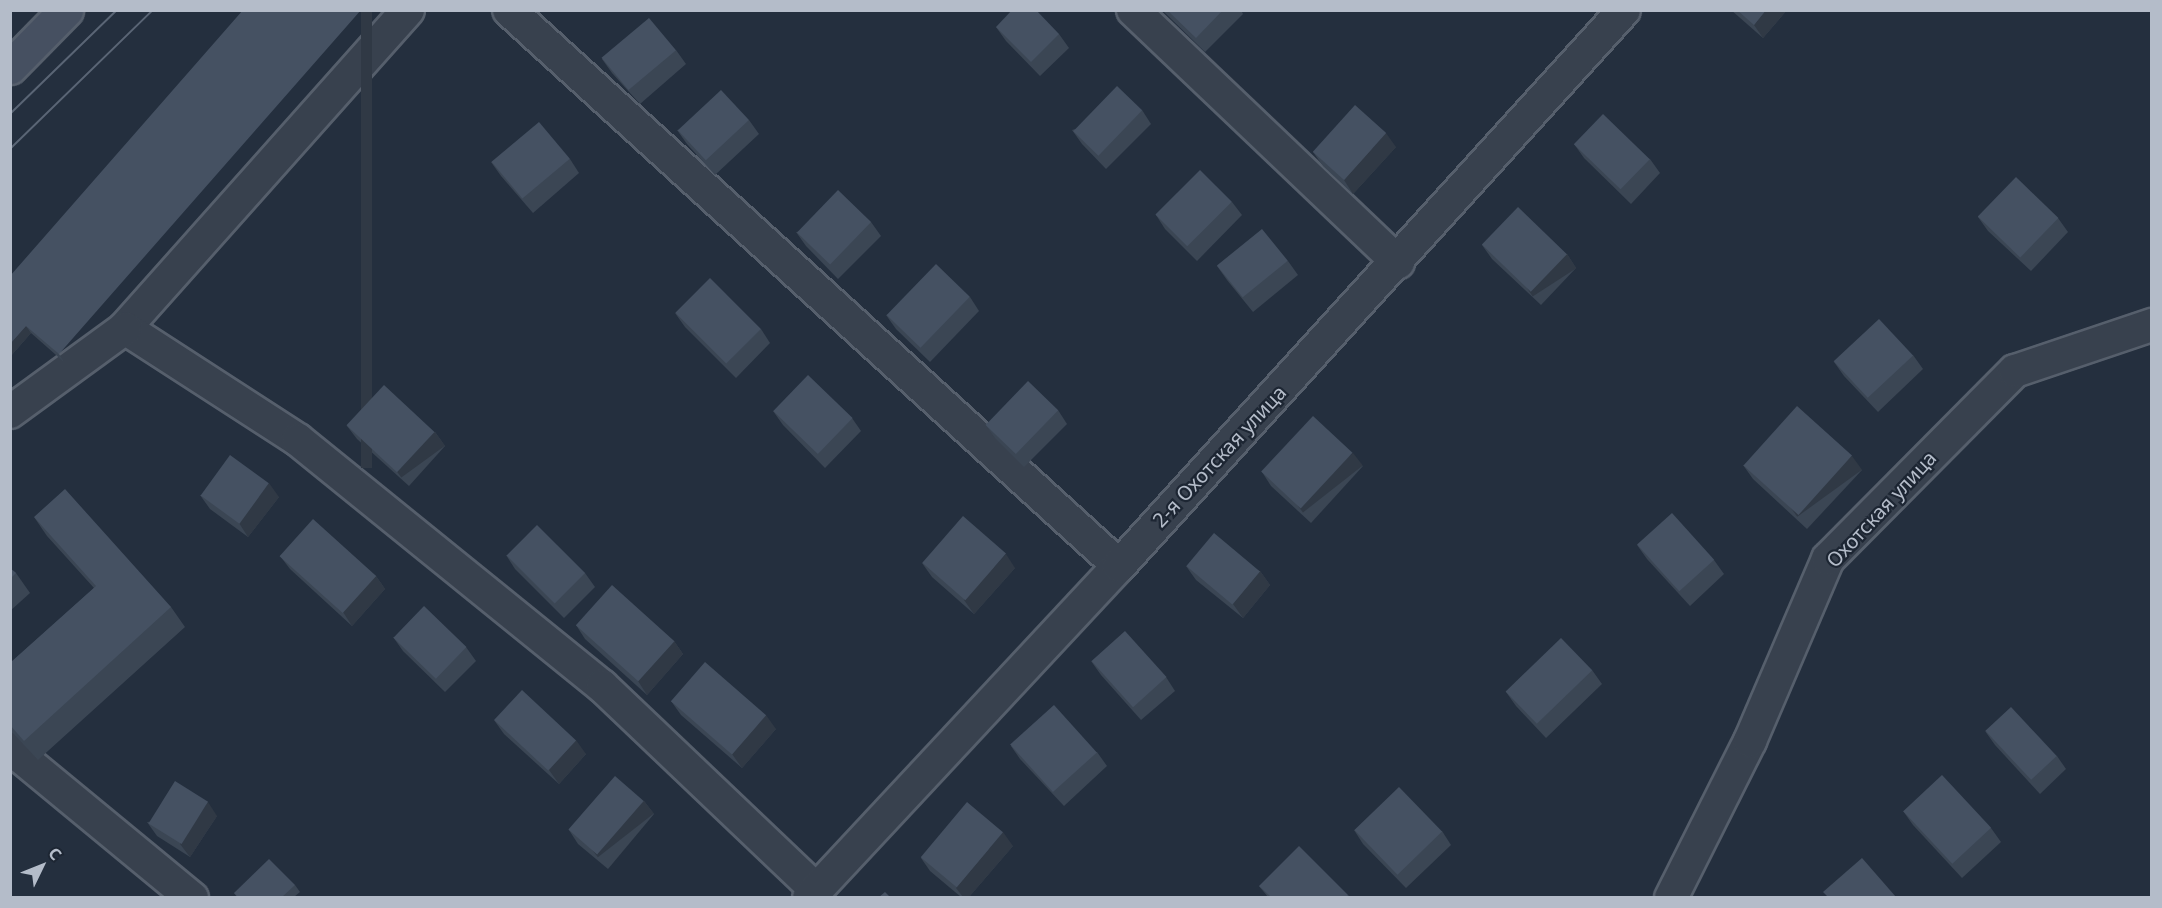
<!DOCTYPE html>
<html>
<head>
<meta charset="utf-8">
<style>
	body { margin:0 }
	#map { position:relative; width:2162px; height:908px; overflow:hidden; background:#242f3e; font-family:"Noto Sans",sans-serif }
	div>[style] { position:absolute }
	.roads { filter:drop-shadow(2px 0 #565f6c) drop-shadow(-2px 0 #565f6c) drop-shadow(0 2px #565f6c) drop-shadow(0 -2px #565f6c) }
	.minor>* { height:32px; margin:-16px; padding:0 16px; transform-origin:16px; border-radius:16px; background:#38414e }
	.secondary>* { height:33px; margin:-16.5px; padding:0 16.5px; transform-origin:16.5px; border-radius:16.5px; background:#465061 }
	.tram>* { height:1.5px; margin:-0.75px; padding:0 0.75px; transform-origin:0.75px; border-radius:0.75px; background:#5a6575 }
	.wall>* { inset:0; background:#3b4654 }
	.shaded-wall>* { inset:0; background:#303945; transform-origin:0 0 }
	.building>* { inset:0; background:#455162; transform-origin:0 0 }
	span { translate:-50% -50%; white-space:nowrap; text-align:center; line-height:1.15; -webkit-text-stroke:4.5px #1d2633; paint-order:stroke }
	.street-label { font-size:20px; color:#b4bcc9 }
	.frame { position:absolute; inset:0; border:12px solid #b4bcc9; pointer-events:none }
	.north { position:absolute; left:12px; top:836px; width:60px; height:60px; -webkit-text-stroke:4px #1d2633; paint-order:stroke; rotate:47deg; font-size:16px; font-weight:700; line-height:24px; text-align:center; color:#b4bcc9 }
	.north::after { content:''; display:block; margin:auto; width:21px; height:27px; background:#b4bcc9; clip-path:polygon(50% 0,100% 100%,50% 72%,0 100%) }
</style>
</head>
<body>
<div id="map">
	<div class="roads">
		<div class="minor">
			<i style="left:408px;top:10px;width:426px;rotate:131.7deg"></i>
			<i style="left:125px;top:328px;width:206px;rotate:32.9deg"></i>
			<i style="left:298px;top:440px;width:391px;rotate:39deg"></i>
			<i style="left:602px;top:686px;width:296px;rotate:43.6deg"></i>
			<i style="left:509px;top:10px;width:825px;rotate:42.35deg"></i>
			<i style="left:1133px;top:10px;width:366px;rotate:43.6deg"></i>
			<i style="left:10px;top:412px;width:142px;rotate:-36.1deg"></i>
			<i style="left:10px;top:748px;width:236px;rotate:39.5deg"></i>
			<i style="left:809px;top:898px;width:454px;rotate:-47deg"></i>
			<i style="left:1119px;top:566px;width:751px;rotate:-47.75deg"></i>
			<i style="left:1671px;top:898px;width:176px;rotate:-63.3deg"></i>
			<i style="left:1750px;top:741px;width:198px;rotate:-66.8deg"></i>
			<i style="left:1828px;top:559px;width:265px;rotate:-45.2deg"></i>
			<i style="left:2015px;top:371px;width:145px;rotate:-18.6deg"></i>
		</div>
		<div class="secondary">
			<i style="left:10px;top:67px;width:80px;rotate:-45.5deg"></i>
		</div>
	</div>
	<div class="tram">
		<i style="left:10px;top:114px;width:149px;rotate:-44.2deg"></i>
		<i style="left:10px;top:149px;width:199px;rotate:-44.2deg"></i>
	</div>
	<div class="wall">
		<i style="clip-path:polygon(1162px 10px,1241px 10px,1243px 14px,1205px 52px)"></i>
		<i style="clip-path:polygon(1731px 10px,1787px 10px,1763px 38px)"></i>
		<i style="clip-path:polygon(996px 27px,1059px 34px,1069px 48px,1040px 76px,1006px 41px)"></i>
		<i style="clip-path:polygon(676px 50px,686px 64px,640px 104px,612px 73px,602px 59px)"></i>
		<i style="clip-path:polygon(1142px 110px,1151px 124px,1106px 169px,1082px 144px,1072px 130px)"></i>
		<i style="clip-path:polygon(749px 120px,759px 134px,715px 175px,687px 144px,677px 130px)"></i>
		<i style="clip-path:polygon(1574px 144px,1650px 159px,1660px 173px,1631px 204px,1584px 158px)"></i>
		<i style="clip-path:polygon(1396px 147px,1353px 194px,1323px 166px,1313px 152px)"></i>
		<i style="clip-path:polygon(570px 159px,579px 173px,533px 213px,501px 176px,491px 162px)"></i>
		<i style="clip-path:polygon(1232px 202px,1242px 215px,1197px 261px,1165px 229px,1156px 215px)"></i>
		<i style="clip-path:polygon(1978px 217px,2058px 218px,2068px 232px,2031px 271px,1988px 231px)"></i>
		<i style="clip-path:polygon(871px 222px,881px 236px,838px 279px,806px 246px,796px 232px)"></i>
		<i style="clip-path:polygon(1482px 245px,1567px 254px,1576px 268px,1541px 305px,1492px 259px)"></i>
		<i style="clip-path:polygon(1288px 261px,1298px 275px,1253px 312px,1227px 280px,1217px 266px)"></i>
		<i style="clip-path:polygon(10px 276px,64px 362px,31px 333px,10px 357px)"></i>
		<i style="clip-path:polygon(970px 297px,979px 311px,930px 362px,896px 329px,886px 315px)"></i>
		<i style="clip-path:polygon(675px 313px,761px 329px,770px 343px,736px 378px,685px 327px)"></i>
		<i style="clip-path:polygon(1913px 355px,1923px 369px,1878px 412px,1844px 376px,1834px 362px)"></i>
		<i style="clip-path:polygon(1058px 410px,1067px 424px,1024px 467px,995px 438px,985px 424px)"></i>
		<i style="clip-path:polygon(773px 411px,852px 418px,861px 431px,825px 468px,783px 425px)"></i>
		<i style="clip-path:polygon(347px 426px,435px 432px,445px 446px,409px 486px,357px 439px)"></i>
		<i style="clip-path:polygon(1743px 465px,1862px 470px,1807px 529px,1753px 479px)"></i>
		<i style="clip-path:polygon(1363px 466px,1311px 523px,1271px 486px,1262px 472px)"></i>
		<i style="clip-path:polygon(200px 495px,279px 497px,248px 537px,210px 509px)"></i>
		<i style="clip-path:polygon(34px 517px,171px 607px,185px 627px,38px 760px,10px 730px,10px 663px,94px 588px,47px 536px)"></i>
		<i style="clip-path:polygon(1637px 545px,1714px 560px,1724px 574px,1690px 606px,1647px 559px)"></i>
		<i style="clip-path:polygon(506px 555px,585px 573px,595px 587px,564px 618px,515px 569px)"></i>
		<i style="clip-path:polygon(280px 556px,376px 576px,385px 589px,352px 626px,290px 569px)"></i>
		<i style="clip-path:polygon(922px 563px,1015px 568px,974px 614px,932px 577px)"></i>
		<i style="clip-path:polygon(1186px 566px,1260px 571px,1270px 585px,1243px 618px,1196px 580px)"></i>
		<i style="clip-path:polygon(10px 568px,16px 573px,30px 593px,10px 611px)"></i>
		<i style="clip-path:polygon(576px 625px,674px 641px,683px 654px,647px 695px,585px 639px)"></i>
		<i style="clip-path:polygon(393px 637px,466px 647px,476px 661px,445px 692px,403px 651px)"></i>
		<i style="clip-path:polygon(1091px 661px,1166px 677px,1175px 691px,1141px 720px,1101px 675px)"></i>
		<i style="clip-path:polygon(1592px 670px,1602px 684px,1546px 738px,1516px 706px,1506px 692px)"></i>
		<i style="clip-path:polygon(671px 701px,776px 729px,742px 768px,681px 715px)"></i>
		<i style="clip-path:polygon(494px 720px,586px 754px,559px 784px,504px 734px)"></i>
		<i style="clip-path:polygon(1985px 731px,2057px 756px,2066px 769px,2040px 794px,1995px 745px)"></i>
		<i style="clip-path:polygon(1011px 746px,1097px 752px,1107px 766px,1064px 806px,1020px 759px)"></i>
		<i style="clip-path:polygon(644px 801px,654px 814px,608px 869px,578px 844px,569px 830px)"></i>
		<i style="clip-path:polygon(1903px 811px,1991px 828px,2001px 842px,1962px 878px,1913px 825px)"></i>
		<i style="clip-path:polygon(217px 816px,190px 857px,157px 836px,147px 822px)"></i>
		<i style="clip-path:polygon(1354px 830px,1442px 831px,1451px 845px,1406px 888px,1363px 844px)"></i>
		<i style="clip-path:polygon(1013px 846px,969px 897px,961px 897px,930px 871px,921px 858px)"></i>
		<i style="clip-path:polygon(295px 885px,300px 892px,294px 897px,237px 897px,234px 893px)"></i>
		<i style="clip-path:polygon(1259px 886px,1348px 895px,1350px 897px,1268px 897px)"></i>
	</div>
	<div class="shaded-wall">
		<i style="left:361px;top:10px;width:11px;height:458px"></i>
		<i style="clip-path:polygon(1766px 10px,1787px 10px,1763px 38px,1754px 25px)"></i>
		<i style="clip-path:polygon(1386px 133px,1396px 147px,1353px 194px,1344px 180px)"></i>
		<i style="left:1567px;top:254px;width:17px;height:52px;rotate:57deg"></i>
		<i style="clip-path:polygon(26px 326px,31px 333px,10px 357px,10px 344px)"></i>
		<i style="left:435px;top:432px;width:17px;height:54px;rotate:54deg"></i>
		<i style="left:1353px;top:453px;width:16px;height:76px;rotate:52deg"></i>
		<i style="left:1852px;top:456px;width:17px;height:80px;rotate:54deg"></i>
		<i style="clip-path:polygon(269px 483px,279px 497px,248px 537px,239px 523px)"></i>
		<i style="clip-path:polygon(1006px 554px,1015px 568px,974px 614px,964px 600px)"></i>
		<i style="clip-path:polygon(1260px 571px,1270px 585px,1243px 618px,1233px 604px)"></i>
		<i style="clip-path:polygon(376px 576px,385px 589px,352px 626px,343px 612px)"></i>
		<i style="clip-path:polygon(674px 641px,683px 654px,647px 695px,638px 681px)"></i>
		<i style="clip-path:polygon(766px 715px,776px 729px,742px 768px,732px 754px)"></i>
		<i style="clip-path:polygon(576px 740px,586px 754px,559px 784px,549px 770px)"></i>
		<i style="left:644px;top:801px;width:16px;height:71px;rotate:52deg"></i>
		<i style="clip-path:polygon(208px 802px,217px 816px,190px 857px,180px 844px)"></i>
		<i style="clip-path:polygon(1003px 832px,1013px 846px,969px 897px,963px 897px,956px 888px)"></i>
	</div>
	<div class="building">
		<i style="clip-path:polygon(243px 10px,361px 10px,59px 354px,26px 326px,10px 344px,10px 276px)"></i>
		<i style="clip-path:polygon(1012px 10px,1036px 10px,1059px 34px,1031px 62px,996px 27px)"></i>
		<i style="clip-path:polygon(1167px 10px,1223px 10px,1196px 38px)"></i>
		<i style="clip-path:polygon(1737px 10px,1766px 10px,1754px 25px)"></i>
		<i style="left:649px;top:18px;width:42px;height:62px;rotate:50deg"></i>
		<i style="left:1117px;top:86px;width:35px;height:63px;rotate:44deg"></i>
		<i style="left:721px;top:90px;width:41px;height:59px;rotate:47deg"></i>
		<i style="left:1355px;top:105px;width:42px;height:63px;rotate:42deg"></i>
		<i style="left:1603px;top:114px;width:65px;height:42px;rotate:44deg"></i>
		<i style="left:539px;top:122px;width:48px;height:62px;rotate:50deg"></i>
		<i style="left:1200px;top:170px;width:45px;height:63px;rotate:45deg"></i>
		<i style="left:2016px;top:177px;width:59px;height:55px;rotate:44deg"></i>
		<i style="left:838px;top:190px;width:46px;height:59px;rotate:44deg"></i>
		<i style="left:1518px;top:207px;width:68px;height:52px;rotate:44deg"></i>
		<i style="left:1262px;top:229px;width:41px;height:58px;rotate:51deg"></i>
		<i style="left:936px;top:264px;width:47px;height:71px;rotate:44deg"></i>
		<i style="left:710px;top:278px;width:72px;height:49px;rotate:45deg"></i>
		<i style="left:1879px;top:319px;width:50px;height:62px;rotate:47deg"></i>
		<i style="left:808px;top:375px;width:62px;height:50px;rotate:44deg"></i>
		<i style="left:1028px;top:381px;width:42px;height:61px;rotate:44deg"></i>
		<i style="left:384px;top:385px;width:69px;height:55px;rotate:43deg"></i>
		<i style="left:1797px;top:406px;width:74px;height:80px;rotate:42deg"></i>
		<i style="left:1313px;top:416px;width:54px;height:76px;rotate:43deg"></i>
		<i style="left:230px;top:455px;width:48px;height:50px;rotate:36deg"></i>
		<i style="clip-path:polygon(65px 489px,171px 607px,24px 741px,10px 725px,10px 663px,96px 586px,34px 517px)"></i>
		<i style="left:1672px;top:513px;width:63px;height:47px;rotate:48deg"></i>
		<i style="left:963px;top:516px;width:57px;height:62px;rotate:41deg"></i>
		<i style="left:313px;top:519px;width:85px;height:50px;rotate:42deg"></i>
		<i style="left:537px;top:525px;width:68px;height:43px;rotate:45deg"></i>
		<i style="left:1214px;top:533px;width:60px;height:43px;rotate:40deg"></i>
		<i style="clip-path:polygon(10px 568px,16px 573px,10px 579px)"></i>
		<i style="left:612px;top:585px;width:84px;height:54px;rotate:42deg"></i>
		<i style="left:424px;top:606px;width:59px;height:44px;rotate:44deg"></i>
		<i style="left:1125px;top:631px;width:62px;height:45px;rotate:48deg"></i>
		<i style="left:1561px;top:638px;width:45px;height:77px;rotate:46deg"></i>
		<i style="left:705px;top:662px;width:81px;height:52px;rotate:41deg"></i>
		<i style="left:522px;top:690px;width:74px;height:41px;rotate:43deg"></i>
		<i style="left:1054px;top:705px;width:64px;height:59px;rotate:48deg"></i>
		<i style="left:2011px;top:707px;width:67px;height:35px;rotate:47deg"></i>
		<i style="left:1942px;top:775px;width:72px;height:53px;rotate:47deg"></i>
		<i style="left:615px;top:776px;width:38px;height:71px;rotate:41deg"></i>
		<i style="left:175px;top:781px;width:39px;height:50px;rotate:32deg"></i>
		<i style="left:1399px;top:787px;width:62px;height:62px;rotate:46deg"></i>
		<i style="left:967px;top:802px;width:47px;height:72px;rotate:40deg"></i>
		<i style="clip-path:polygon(1299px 846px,1348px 895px,1346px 897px,1271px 897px,1259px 886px)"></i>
		<i style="clip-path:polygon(1862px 858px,1896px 897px,1828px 897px,1823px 892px)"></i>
		<i style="clip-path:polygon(269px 859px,295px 885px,282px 897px,238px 897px,234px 893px)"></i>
		<i style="clip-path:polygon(885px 892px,890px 897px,879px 897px)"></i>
	</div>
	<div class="street-label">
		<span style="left:1219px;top:456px;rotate:-47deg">2-я Охотская улица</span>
		<span style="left:1881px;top:509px;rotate:-47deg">Охотская улица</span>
	</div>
	<div class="frame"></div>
	<div class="north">С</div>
</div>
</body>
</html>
